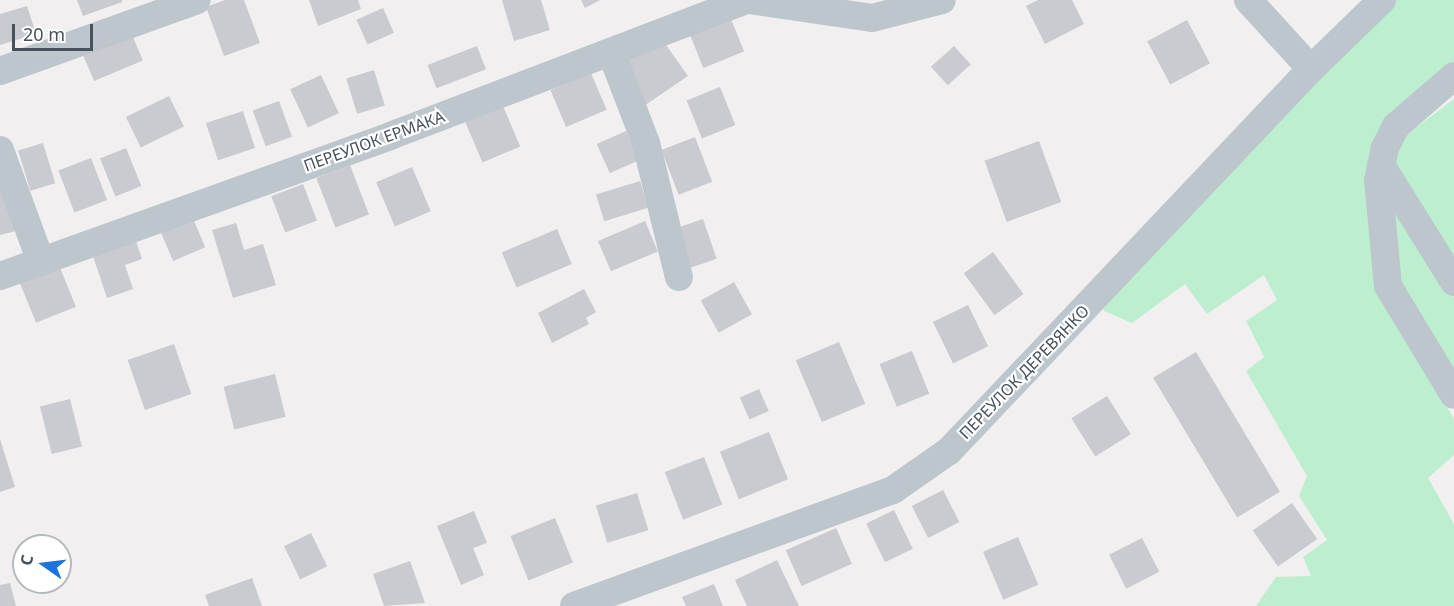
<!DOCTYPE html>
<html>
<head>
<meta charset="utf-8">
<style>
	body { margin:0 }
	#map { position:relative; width:1454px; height:606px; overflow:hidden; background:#f1efef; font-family:"Noto Sans",sans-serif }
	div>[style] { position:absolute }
	.green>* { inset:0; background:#beeed0 }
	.building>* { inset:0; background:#c9cbd1; transform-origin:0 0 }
	.minor>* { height:28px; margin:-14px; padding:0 14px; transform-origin:14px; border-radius:14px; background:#bdc6cd }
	span { translate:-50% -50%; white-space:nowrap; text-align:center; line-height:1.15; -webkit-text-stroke:4.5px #fff; paint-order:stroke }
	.street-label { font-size:16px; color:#47525c }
	.north { position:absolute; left:12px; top:534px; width:60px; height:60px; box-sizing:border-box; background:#fff; border:2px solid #b5babe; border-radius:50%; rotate:284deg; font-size:16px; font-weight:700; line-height:24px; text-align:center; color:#47525c }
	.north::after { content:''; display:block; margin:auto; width:21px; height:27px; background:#1c72de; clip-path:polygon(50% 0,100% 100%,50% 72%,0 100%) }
	.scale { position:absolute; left:12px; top:24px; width:81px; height:27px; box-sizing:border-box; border:3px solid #47525c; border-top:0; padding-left:8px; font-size:18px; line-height:21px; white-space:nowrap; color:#47525c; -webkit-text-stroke:4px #fff; paint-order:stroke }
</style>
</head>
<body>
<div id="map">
	<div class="green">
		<i style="clip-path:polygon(1395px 0,1454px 0,1454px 67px,1392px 118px,1391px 306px,1454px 419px,1454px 455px,1428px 478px,1454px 524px,1454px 606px,1256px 606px,1276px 577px,1311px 576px,1303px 557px,1327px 540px,1299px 496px,1307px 476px,1246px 371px,1264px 357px,1246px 321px,1277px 300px,1264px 275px,1207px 314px,1185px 284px,1132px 323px,1104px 311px,1101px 299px)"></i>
		<i style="clip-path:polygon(1454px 99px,1454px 261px,1395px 171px,1398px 146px,1406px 135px)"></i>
		<i style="clip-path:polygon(1398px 211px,1406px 214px,1454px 298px,1454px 379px,1400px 285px,1391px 220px)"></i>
	</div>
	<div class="building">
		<i style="clip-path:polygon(77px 0,122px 0,122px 2px,83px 16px)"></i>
		<i style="clip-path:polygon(225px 0,244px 0,260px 43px,224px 56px,206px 7px)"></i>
		<i style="clip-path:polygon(309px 0,358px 0,361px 9px,318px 26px)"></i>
		<i style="clip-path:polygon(502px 0,541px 0,550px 30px,514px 41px)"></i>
		<i style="clip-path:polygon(581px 0,600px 0,585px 8px)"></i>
		<i style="clip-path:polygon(1038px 0,1072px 0,1084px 24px,1045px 44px,1026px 6px)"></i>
		<i style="clip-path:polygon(27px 6px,36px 34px,0 45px,0 14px)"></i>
		<i style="left:383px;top:8px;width:27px;height:29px;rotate:66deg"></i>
		<i style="left:731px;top:19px;width:35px;height:44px;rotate:68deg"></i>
		<i style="left:1187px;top:20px;width:49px;height:45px;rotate:62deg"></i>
		<i style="left:130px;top:30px;width:33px;height:53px;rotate:67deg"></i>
		<i style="clip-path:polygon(666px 45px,688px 76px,644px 106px,627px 58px)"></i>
		<i style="left:477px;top:46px;width:25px;height:53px;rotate:69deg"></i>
		<i style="left:954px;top:46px;width:25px;height:31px;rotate:48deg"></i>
		<i style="left:374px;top:70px;width:37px;height:29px;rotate:73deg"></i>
		<i style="left:591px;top:73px;width:40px;height:44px;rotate:67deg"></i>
		<i style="left:321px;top:75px;width:42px;height:34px;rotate:65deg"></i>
		<i style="left:720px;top:87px;width:41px;height:36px;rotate:68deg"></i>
		<i style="left:169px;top:96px;width:34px;height:48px;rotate:64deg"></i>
		<i style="left:279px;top:101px;width:38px;height:28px;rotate:70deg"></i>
		<i style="left:503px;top:106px;width:44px;height:41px;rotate:67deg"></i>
		<i style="left:243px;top:111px;width:39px;height:39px;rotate:72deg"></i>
		<i style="left:626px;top:131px;width:32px;height:32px;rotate:66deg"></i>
		<i style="left:695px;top:137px;width:48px;height:36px;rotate:69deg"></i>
		<i style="left:1039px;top:141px;width:65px;height:58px;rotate:70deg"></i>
		<i style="left:43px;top:143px;width:42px;height:26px;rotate:73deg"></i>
		<i style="left:126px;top:148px;width:41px;height:28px;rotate:68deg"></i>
		<i style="left:91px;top:158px;width:45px;height:35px;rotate:69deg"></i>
		<i style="left:350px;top:165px;width:53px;height:36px;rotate:69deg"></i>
		<i style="left:412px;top:167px;width:48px;height:39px;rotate:67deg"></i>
		<i style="left:640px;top:181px;width:28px;height:46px;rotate:73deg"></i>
		<i style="left:303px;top:184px;width:39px;height:34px;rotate:69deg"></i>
		<i style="clip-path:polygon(0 186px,16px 231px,0 235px)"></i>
		<i style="left:192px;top:216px;width:34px;height:35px;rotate:67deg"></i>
		<i style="left:703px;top:219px;width:42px;height:27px;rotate:71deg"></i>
		<i style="left:645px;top:221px;width:33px;height:51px;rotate:67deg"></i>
		<i style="clip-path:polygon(236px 223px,244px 250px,263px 244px,276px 285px,233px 298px,212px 230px)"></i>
		<i style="left:557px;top:229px;width:38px;height:60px;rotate:67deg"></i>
		<i style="clip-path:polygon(136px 241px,142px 259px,125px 265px,133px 289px,107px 298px,93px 256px)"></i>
		<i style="left:993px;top:252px;width:52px;height:36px;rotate:54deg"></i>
		<i style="left:59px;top:265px;width:45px;height:43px;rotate:68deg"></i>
		<i style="left:734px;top:282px;width:37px;height:38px;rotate:61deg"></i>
		<i style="clip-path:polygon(584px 289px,596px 312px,586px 318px,589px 324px,552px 343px,538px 313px)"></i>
		<i style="left:968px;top:305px;width:46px;height:39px;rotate:64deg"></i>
		<i style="left:839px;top:342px;width:67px;height:47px;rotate:67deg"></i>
		<i style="left:174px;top:344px;width:53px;height:49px;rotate:71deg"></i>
		<i style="left:912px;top:351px;width:46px;height:35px;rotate:68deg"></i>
		<i style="left:1196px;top:352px;width:163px;height:50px;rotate:59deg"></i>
		<i style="left:275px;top:374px;width:44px;height:53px;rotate:76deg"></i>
		<i style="left:759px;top:389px;width:24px;height:21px;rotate:66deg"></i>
		<i style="left:1107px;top:396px;width:45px;height:42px;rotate:58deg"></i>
		<i style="left:70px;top:399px;width:49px;height:31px;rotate:76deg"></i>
		<i style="left:769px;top:432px;width:51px;height:53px;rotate:68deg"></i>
		<i style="clip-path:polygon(0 439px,15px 487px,0 492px)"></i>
		<i style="left:704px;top:457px;width:51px;height:42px;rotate:69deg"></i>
		<i style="left:943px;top:490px;width:36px;height:35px;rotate:63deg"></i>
		<i style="left:637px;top:493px;width:39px;height:43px;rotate:73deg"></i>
		<i style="left:1292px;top:503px;width:44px;height:48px;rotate:55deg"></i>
		<i style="left:894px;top:510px;width:43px;height:31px;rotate:64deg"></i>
		<i style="clip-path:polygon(474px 511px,487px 543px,473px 548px,484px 575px,461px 585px,437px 526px)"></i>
		<i style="left:555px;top:518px;width:48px;height:48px;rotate:68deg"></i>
		<i style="left:836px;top:528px;width:39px;height:55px;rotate:66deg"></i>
		<i style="left:311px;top:533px;width:37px;height:30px;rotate:64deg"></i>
		<i style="left:1018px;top:537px;width:52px;height:38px;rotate:67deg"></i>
		<i style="left:1142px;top:538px;width:38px;height:37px;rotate:63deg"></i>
		<i style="clip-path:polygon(777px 560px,799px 606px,747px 606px,735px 580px)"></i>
		<i style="clip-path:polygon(410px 561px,425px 603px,384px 606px,373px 574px)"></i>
		<i style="clip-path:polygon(252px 578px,262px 606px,209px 606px,205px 595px)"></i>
		<i style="clip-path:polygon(10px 583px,16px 606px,0 606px,0 585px)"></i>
		<i style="clip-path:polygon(714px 584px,723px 606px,686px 606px,682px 597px)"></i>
	</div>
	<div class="minor">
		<i style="left:749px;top:0;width:124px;rotate:8.3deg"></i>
		<i style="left:872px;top:18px;width:72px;rotate:-14.4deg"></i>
		<i style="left:1248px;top:0;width:93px;rotate:47.6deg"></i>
		<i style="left:611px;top:52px;width:97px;rotate:69deg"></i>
		<i style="left:646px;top:143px;width:138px;rotate:76.2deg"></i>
		<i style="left:0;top:71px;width:209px;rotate:-19.8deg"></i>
		<i style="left:1454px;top:76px;width:77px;rotate:139.2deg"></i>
		<i style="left:1396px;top:126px;width:25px;rotate:117deg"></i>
		<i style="left:1385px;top:148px;width:33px;rotate:102deg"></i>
		<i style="left:1378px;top:180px;width:106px;rotate:84.6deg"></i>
		<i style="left:1388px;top:286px;width:127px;rotate:58.8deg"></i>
		<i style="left:0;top:150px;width:119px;rotate:69.9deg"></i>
		<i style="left:1381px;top:165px;width:138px;rotate:58deg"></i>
		<i style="left:0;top:276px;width:414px;rotate:-19.7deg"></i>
		<i style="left:390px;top:136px;width:381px;rotate:-20.9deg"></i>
		<i style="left:574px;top:606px;width:339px;rotate:-20deg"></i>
		<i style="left:893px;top:490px;width:68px;rotate:-34.9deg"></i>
		<i style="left:949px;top:451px;width:526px;rotate:-46.54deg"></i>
		<i style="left:1311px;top:69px;width:99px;rotate:-44.2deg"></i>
	</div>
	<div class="street-label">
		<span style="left:374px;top:141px;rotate:-20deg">ПЕРЕУЛОК ЕРМАКА</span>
		<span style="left:1024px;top:372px;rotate:-46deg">ПЕРЕУЛОК ДЕРЕВЯНКО</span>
	</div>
	<div class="north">С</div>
	<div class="scale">20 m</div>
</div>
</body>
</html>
